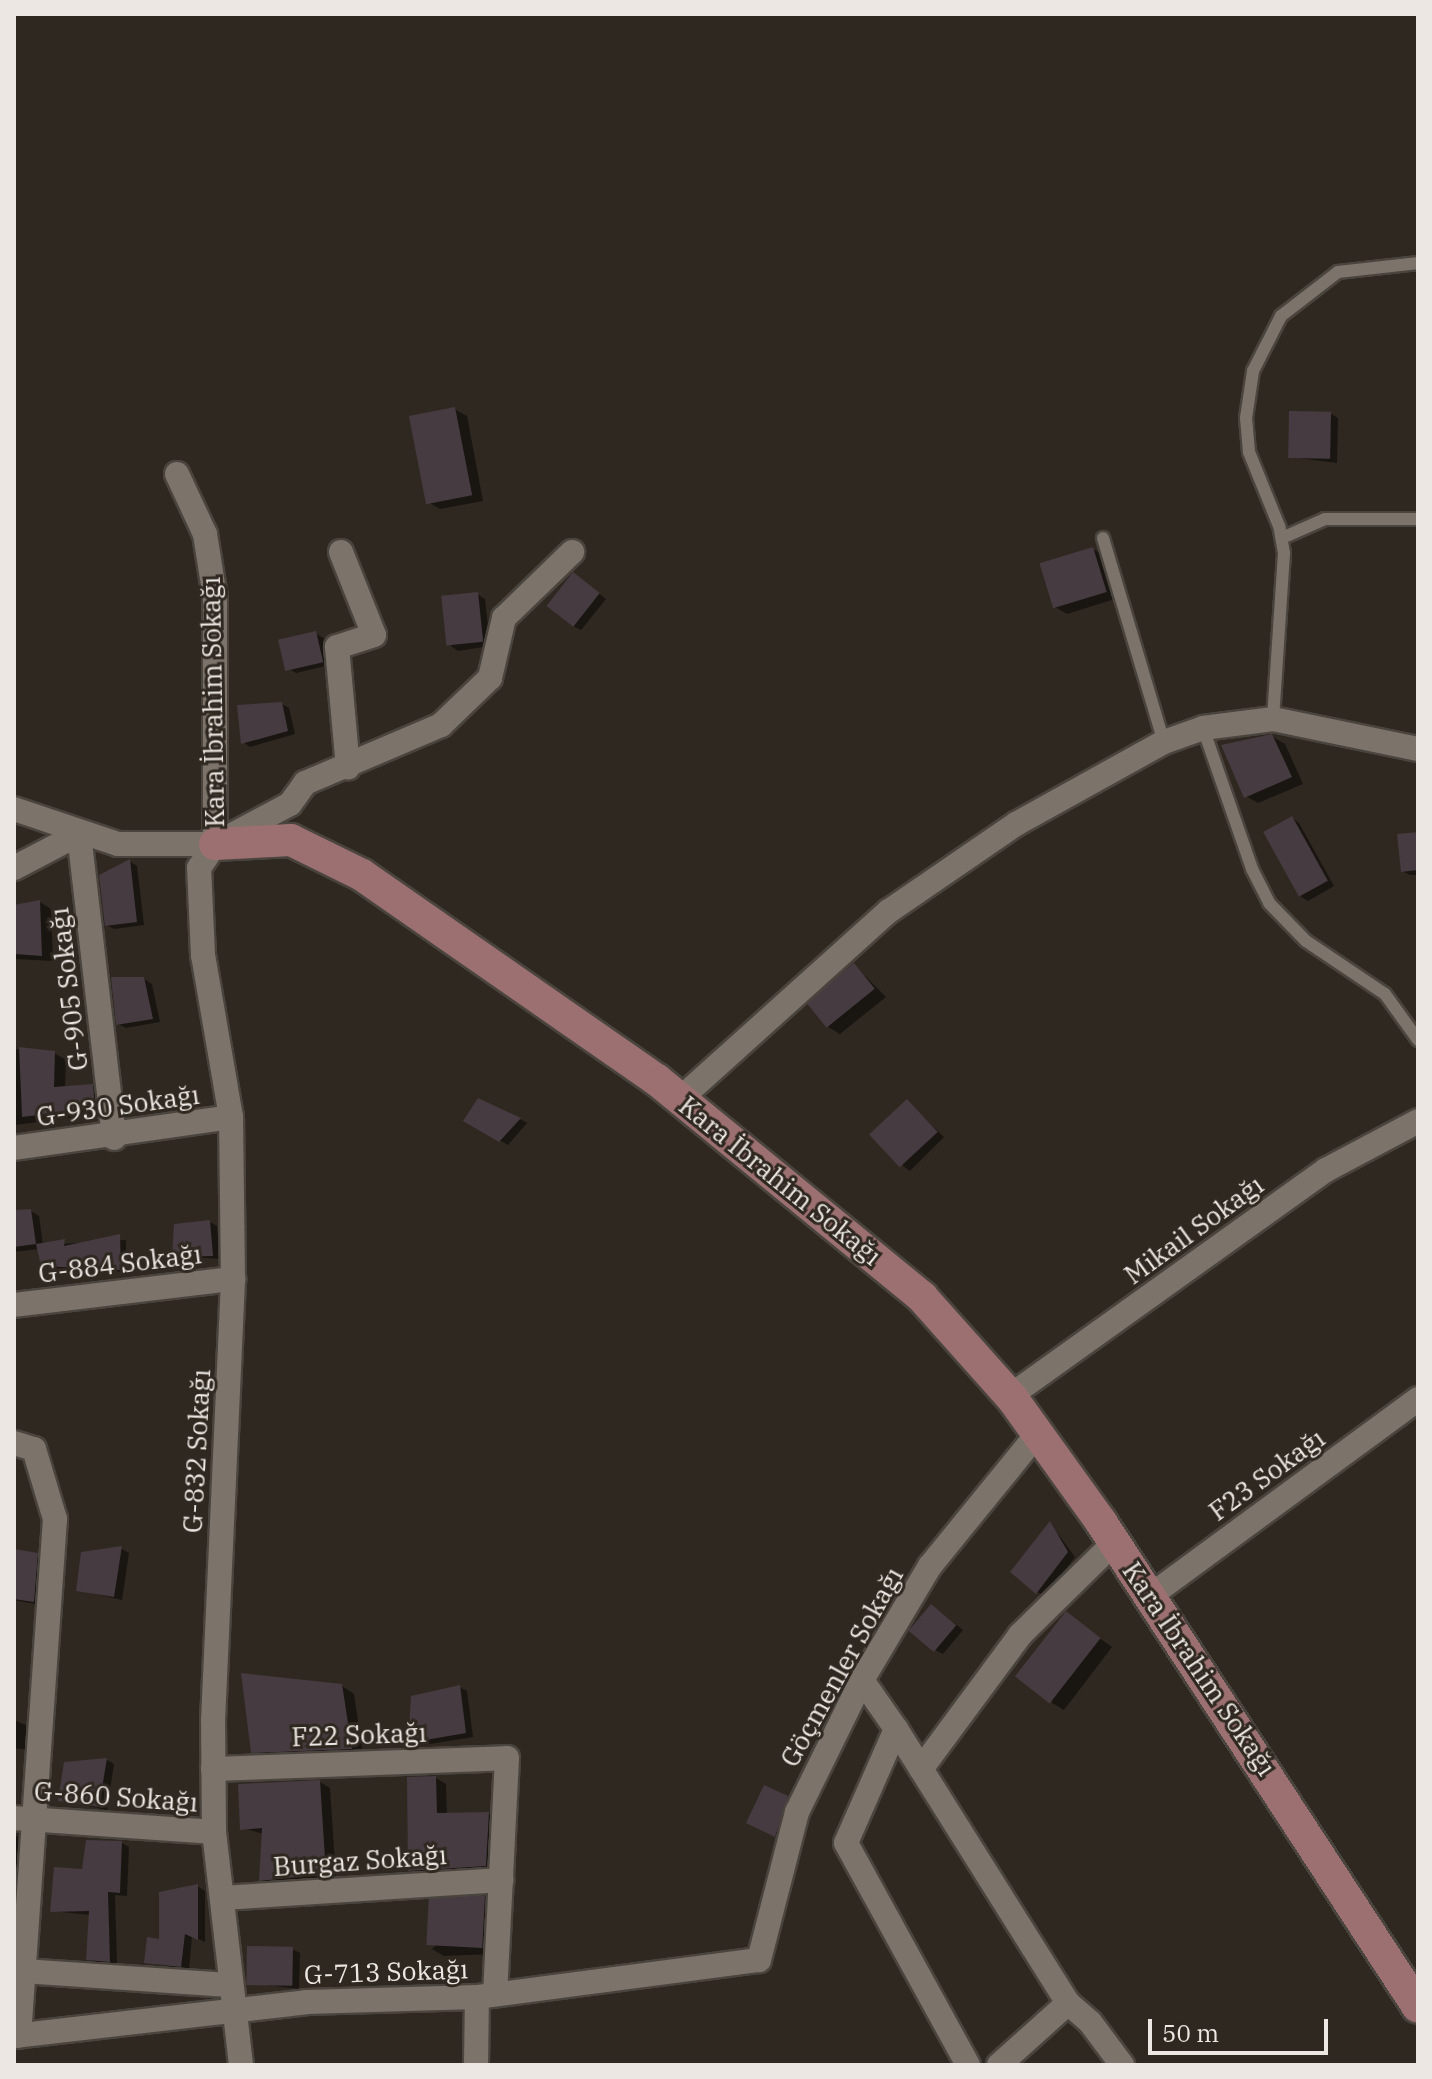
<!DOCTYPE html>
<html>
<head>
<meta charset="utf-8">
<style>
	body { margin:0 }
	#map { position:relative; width:1432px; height:2079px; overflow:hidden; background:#2f2820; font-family:"IBM Plex Serif",serif }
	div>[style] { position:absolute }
	.shadow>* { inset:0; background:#0007 }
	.building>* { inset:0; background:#453b40; transform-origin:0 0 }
	.roads { filter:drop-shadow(2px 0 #4a443e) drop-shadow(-2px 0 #4a443e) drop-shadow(0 2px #4a443e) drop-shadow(0 -2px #4a443e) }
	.lane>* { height:12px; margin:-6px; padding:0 6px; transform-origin:6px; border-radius:6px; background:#7c746b }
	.street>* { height:24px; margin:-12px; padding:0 12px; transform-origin:12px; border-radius:12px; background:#7c746b }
	.secondary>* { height:32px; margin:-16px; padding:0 16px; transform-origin:16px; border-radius:16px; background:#9c7071 }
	span { translate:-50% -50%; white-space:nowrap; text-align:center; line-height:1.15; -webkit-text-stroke:6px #2f2820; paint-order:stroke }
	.street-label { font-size:26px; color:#ece7e2 }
	.frame { position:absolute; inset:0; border:16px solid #ece7e2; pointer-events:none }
	.scale { position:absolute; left:1148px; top:2019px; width:180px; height:36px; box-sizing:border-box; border:4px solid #ece7e2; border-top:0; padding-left:10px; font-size:24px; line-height:28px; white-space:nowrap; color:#ece7e2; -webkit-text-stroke:6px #2f2820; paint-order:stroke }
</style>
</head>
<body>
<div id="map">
	<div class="shadow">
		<i style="clip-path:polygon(454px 409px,467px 416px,483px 501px,440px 509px,428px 502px)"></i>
		<i style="clip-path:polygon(1331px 414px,1338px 418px,1337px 463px,1290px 457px)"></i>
		<i style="clip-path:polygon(1093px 549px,1105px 556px,1118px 598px,1067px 614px,1055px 607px)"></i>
		<i style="clip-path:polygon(581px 579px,606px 599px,581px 630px,573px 626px)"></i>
		<i style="clip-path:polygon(477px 594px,485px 599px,490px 646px,458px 651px,451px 646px)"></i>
		<i style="clip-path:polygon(316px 634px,324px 638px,330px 665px,296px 673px,288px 668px)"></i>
		<i style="clip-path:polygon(282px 704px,289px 708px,295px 734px,250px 747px,243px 742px)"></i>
		<i style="clip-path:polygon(1273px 737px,1285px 744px,1303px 784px,1258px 803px,1246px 796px)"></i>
		<i style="clip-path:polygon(1292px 818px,1299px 823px,1334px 886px,1308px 901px,1300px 896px)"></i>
		<i style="clip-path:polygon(1418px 834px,1418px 875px,1410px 875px,1402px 871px)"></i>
		<i style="clip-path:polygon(129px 861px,137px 866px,144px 925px,114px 929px,107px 925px)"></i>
		<i style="clip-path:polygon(40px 902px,51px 909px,53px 961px,14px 959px,14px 907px)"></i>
		<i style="clip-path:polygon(854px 965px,886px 997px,840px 1034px,828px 1027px)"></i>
		<i style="clip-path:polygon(144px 979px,152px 984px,160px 1022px,126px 1028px,118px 1024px)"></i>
		<i style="clip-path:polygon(14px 1049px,54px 1053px,66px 1060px,65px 1088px,92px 1086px,104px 1092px,106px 1114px,14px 1125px)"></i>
		<i style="clip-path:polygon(479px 1100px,520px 1119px,527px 1123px,508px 1145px,466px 1121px)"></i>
		<i style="clip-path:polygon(907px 1102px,944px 1137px,910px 1171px,903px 1166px)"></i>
		<i style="clip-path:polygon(31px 1211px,39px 1216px,43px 1245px,126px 1240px,126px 1272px,49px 1268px,42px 1265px,39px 1249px,14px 1252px,14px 1212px)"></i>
		<i style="clip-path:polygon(210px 1222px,217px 1226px,220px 1259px,174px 1256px)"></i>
		<i style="clip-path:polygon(1050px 1523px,1075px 1557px,1045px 1596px,1037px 1592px)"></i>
		<i style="clip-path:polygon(122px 1549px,129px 1553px,122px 1600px,78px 1590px,83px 1553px)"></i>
		<i style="clip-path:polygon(14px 1551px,45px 1559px,41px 1605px,14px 1600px)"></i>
		<i style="clip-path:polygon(939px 1611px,963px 1630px,943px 1654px,935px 1650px)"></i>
		<i style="clip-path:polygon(1066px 1614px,1112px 1647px,1064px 1710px,1052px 1703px)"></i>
		<i style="clip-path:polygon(342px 1686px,354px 1694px,363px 1755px,265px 1758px,252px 1751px)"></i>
		<i style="clip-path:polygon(459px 1687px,467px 1691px,473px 1737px,418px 1746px,410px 1742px)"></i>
		<i style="clip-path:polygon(14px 1720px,28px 1726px,28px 1750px,14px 1748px)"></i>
		<i style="clip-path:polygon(107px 1760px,114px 1764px,107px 1810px,60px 1800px,66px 1764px)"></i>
		<i style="clip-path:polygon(436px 1778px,446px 1784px,447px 1815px,489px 1814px,499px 1820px,497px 1871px,420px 1876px,410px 1870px)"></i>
		<i style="clip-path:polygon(320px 1782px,330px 1788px,336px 1879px,272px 1885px,261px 1880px,264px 1834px,242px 1828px)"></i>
		<i style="clip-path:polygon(787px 1798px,795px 1802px,783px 1839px,756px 1826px)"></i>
		<i style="clip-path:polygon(14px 1835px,25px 1840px,24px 1857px,17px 1858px,19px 1929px,14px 1937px)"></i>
		<i style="clip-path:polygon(122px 1843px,129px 1847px,127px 1896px,115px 1895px,117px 1965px,96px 1964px,88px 1959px,91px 1915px,52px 1911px,84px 1871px)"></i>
		<i style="clip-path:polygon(197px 1886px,205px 1891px,205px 1942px,192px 1936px,189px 1970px,146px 1962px)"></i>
		<i style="clip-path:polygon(484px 1898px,496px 1905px,494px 1954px,444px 1956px,432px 1949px)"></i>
		<i style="clip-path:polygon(292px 1949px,300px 1953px,299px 1989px,249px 1983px)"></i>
	</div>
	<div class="building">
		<i style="left:455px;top:407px;width:90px;height:47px;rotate:79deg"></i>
		<i style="left:1289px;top:411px;width:42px;height:47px;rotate:1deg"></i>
		<i style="left:1093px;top:547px;width:47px;height:56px;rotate:73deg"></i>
		<i style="left:573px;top:572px;width:34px;height:43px;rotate:38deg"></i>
		<i style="left:478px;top:592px;width:50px;height:37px;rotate:84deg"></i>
		<i style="left:316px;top:631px;width:32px;height:39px;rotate:77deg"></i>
		<i style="clip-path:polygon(282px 702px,288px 731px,241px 744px,237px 705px)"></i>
		<i style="clip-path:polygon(1272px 734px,1292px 777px,1244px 798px,1221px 745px)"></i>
		<i style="left:1292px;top:816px;width:74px;height:33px;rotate:61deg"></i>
		<i style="clip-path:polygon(1418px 832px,1418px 870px,1401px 872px,1397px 834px)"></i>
		<i style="clip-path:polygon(130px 859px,137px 922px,105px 926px,99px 875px)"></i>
		<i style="clip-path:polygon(40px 900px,42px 956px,14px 954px,14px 905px)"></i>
		<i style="left:854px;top:963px;width:33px;height:62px;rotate:51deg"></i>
		<i style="clip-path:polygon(111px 977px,144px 977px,153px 1019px,116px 1025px)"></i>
		<i style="clip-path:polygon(19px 1047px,55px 1051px,54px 1087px,93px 1084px,95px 1108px,22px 1117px)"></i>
		<i style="clip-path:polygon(478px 1098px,521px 1118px,499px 1142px,463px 1121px)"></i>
		<i style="left:907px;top:1099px;width:45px;height:52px;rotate:47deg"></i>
		<i style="clip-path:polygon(31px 1209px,36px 1244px,14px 1247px,14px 1210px)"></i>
		<i style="clip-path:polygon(210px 1220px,213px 1256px,172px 1257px,174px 1224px)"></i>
		<i style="clip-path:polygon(120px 1234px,121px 1270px,41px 1266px,36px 1244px,65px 1239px,64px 1246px)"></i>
		<i style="clip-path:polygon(1050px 1521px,1068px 1552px,1036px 1594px,1010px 1572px)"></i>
		<i style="clip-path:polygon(122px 1546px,114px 1597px,76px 1591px,81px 1552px)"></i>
		<i style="clip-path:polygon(14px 1549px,38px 1553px,34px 1602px,14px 1599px)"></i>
		<i style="left:931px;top:1604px;width:33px;height:35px;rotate:40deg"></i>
		<i style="left:1066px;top:1611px;width:44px;height:83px;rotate:38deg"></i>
		<i style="clip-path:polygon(241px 1673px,342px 1684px,352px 1749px,251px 1753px)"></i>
		<i style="clip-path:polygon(460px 1685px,466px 1733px,408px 1743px,411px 1696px)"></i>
		<i style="clip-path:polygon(107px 1758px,99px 1807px,58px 1801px,64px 1762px)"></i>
		<i style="clip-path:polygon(436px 1776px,437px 1813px,489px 1812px,486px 1866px,408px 1871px,407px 1777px)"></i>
		<i style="clip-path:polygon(320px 1780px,326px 1874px,259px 1881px,262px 1828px,240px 1830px,238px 1784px)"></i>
		<i style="clip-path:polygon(764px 1785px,788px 1796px,775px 1837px,746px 1823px)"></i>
		<i style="clip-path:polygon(86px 1840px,122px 1841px,120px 1893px,108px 1892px,110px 1962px,86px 1960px,89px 1911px,50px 1912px,54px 1867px,82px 1869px)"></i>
		<i style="clip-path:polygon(198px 1884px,198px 1940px,185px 1934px,181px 1967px,144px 1963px,147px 1937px,159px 1939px,159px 1892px)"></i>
		<i style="left:485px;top:1896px;width:52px;height:56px;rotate:93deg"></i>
		<i style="left:247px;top:1946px;width:46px;height:39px;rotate:1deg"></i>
	</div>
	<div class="roads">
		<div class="lane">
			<i style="left:1103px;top:538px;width:213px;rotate:73.4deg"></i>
			<i style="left:1282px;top:538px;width:47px;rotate:-23.8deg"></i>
			<i style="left:1325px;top:519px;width:93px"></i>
			<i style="left:1273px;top:719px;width:166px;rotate:-86.2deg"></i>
			<i style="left:1284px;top:553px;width:27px;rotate:-100deg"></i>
			<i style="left:1279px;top:526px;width:80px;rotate:-112.1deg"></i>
			<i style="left:1249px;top:452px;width:34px;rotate:-95deg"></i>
			<i style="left:1246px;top:418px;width:48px;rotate:-81.5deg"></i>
			<i style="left:1253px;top:371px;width:62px;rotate:-63deg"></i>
			<i style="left:1281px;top:316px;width:72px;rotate:-37.7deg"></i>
			<i style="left:1338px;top:272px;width:81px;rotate:-6.4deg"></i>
			<i style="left:1203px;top:728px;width:149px;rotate:70.8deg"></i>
			<i style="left:1252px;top:869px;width:38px;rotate:63deg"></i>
			<i style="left:1269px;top:903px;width:53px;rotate:45.8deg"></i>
			<i style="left:1306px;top:941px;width:95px;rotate:33.9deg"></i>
			<i style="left:1385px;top:994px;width:57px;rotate:54.3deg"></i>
		</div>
		<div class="street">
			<i style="left:177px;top:474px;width:66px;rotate:65deg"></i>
			<i style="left:205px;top:534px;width:64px;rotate:81deg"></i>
			<i style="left:215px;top:597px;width:247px;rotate:90deg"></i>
			<i style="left:341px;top:552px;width:89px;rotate:68.3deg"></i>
			<i style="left:374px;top:635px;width:39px;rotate:162deg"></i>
			<i style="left:337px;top:647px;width:121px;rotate:84.8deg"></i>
			<i style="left:14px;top:809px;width:110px;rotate:18.6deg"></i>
			<i style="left:118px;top:844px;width:97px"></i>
			<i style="left:14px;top:868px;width:73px;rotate:-27.6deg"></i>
			<i style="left:79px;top:834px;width:306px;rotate:83.4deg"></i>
			<i style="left:680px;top:1099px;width:281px;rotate:-42deg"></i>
			<i style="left:889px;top:911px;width:154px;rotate:-34.4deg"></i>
			<i style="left:1016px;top:824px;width:169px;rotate:-29deg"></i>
			<i style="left:1164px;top:742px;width:41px;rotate:-19.7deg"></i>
			<i style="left:1203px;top:728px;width:71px;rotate:-7.3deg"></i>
			<i style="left:1273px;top:719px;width:148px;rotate:11.7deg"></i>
			<i style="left:14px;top:1148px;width:219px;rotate:-8.1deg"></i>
			<i style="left:14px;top:1305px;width:221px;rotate:-6.8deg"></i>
			<i style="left:1010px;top:1396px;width:388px;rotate:-35.6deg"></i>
			<i style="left:1326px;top:1170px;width:104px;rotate:-28deg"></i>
			<i style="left:14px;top:1443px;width:21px;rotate:17deg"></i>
			<i style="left:34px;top:1449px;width:73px;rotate:73.3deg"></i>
			<i style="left:55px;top:1519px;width:518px;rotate:93.98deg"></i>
			<i style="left:1150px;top:1596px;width:333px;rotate:-36.3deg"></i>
			<i style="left:862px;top:1680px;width:60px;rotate:55.2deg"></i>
			<i style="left:896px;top:1729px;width:124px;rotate:113.7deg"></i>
			<i style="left:846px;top:1843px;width:253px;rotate:61.2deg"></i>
			<i style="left:896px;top:1729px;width:324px;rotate:57.9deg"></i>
			<i style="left:213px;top:1769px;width:294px;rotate:-2.1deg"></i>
			<i style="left:507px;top:1758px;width:236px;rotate:92.9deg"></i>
			<i style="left:921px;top:1769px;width:167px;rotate:-53.5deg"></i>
			<i style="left:1020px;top:1635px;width:133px;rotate:-44.4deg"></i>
			<i style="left:14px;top:1818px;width:200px;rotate:4deg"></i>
			<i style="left:223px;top:1898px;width:279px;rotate:-3.7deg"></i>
			<i style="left:23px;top:1971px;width:206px;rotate:3.9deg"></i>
			<i style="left:14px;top:2036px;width:294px;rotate:-6.6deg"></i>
			<i style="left:306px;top:2002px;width:171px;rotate:-1.7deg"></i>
			<i style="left:477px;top:1997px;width:284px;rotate:-7.5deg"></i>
			<i style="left:759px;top:1960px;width:153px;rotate:-75.6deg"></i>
			<i style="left:797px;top:1812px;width:147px;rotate:-63.8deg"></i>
			<i style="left:862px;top:1680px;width:133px;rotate:-59.2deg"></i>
			<i style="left:930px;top:1566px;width:171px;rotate:-50.9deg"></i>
			<i style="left:241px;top:2065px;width:235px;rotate:-96.6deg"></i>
			<i style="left:214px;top:1832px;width:111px;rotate:-90.5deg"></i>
			<i style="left:213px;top:1721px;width:442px;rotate:-87.4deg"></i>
			<i style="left:233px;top:1279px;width:162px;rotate:-90.7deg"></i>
			<i style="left:231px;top:1117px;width:164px;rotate:-99.8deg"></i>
			<i style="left:203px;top:955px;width:87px;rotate:-92.6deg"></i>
			<i style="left:199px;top:868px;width:29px;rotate:-56deg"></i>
			<i style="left:215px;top:844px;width:85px;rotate:-28.1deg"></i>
			<i style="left:290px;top:804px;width:26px;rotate:-54deg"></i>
			<i style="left:305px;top:783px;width:148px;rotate:-23.1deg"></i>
			<i style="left:441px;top:725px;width:68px;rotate:-43.8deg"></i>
			<i style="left:490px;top:678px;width:62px;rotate:-76.9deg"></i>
			<i style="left:504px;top:618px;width:95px;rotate:-44.1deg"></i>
			<i style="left:476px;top:2065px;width:68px;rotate:-89.2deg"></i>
			<i style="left:999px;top:2065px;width:93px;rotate:-41.9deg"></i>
			<i style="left:1068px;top:2003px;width:29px;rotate:41deg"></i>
			<i style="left:1090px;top:2022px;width:54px;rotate:53.3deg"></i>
		</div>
		<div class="secondary">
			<i style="left:215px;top:844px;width:76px;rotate:-3deg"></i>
			<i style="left:291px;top:840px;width:79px;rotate:26.2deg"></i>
			<i style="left:362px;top:875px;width:359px;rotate:34.8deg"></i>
			<i style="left:657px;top:1080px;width:343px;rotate:39.3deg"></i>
			<i style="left:922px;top:1297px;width:135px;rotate:48.3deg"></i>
			<i style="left:1012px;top:1398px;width:153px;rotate:54.3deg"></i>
			<i style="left:1101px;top:1522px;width:579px;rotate:56.83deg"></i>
		</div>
	</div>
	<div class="street-label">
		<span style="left:213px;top:702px;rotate:-91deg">Kara İbrahim Sokağı</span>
		<span style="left:69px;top:989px;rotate:-97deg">G-905 Sokağı</span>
		<span style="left:118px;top:1106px;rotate:-8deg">G-930 Sokağı</span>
		<span style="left:780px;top:1181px;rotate:39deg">Kara İbrahim Sokağı</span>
		<span style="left:1194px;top:1230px;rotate:-36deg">Mikail Sokağı</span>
		<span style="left:120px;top:1264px;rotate:-7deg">G-884 Sokağı</span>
		<span style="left:197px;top:1451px;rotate:-87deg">G-832 Sokağı</span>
		<span style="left:1267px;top:1475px;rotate:-36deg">F23 Sokağı</span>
		<span style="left:842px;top:1667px;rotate:-61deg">Göçmenler Sokağı</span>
		<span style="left:1199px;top:1669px;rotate:56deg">Kara İbrahim Sokağı</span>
		<span style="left:359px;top:1735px;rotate:-2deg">F22 Sokağı</span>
		<span style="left:116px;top:1797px;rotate:4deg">G-860 Sokağı</span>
		<span style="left:360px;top:1861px;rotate:-4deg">Burgaz Sokağı</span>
		<span style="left:386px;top:1972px;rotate:-2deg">G-713 Sokağı</span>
	</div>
	<div class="frame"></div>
	<div class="scale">50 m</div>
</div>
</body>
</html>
